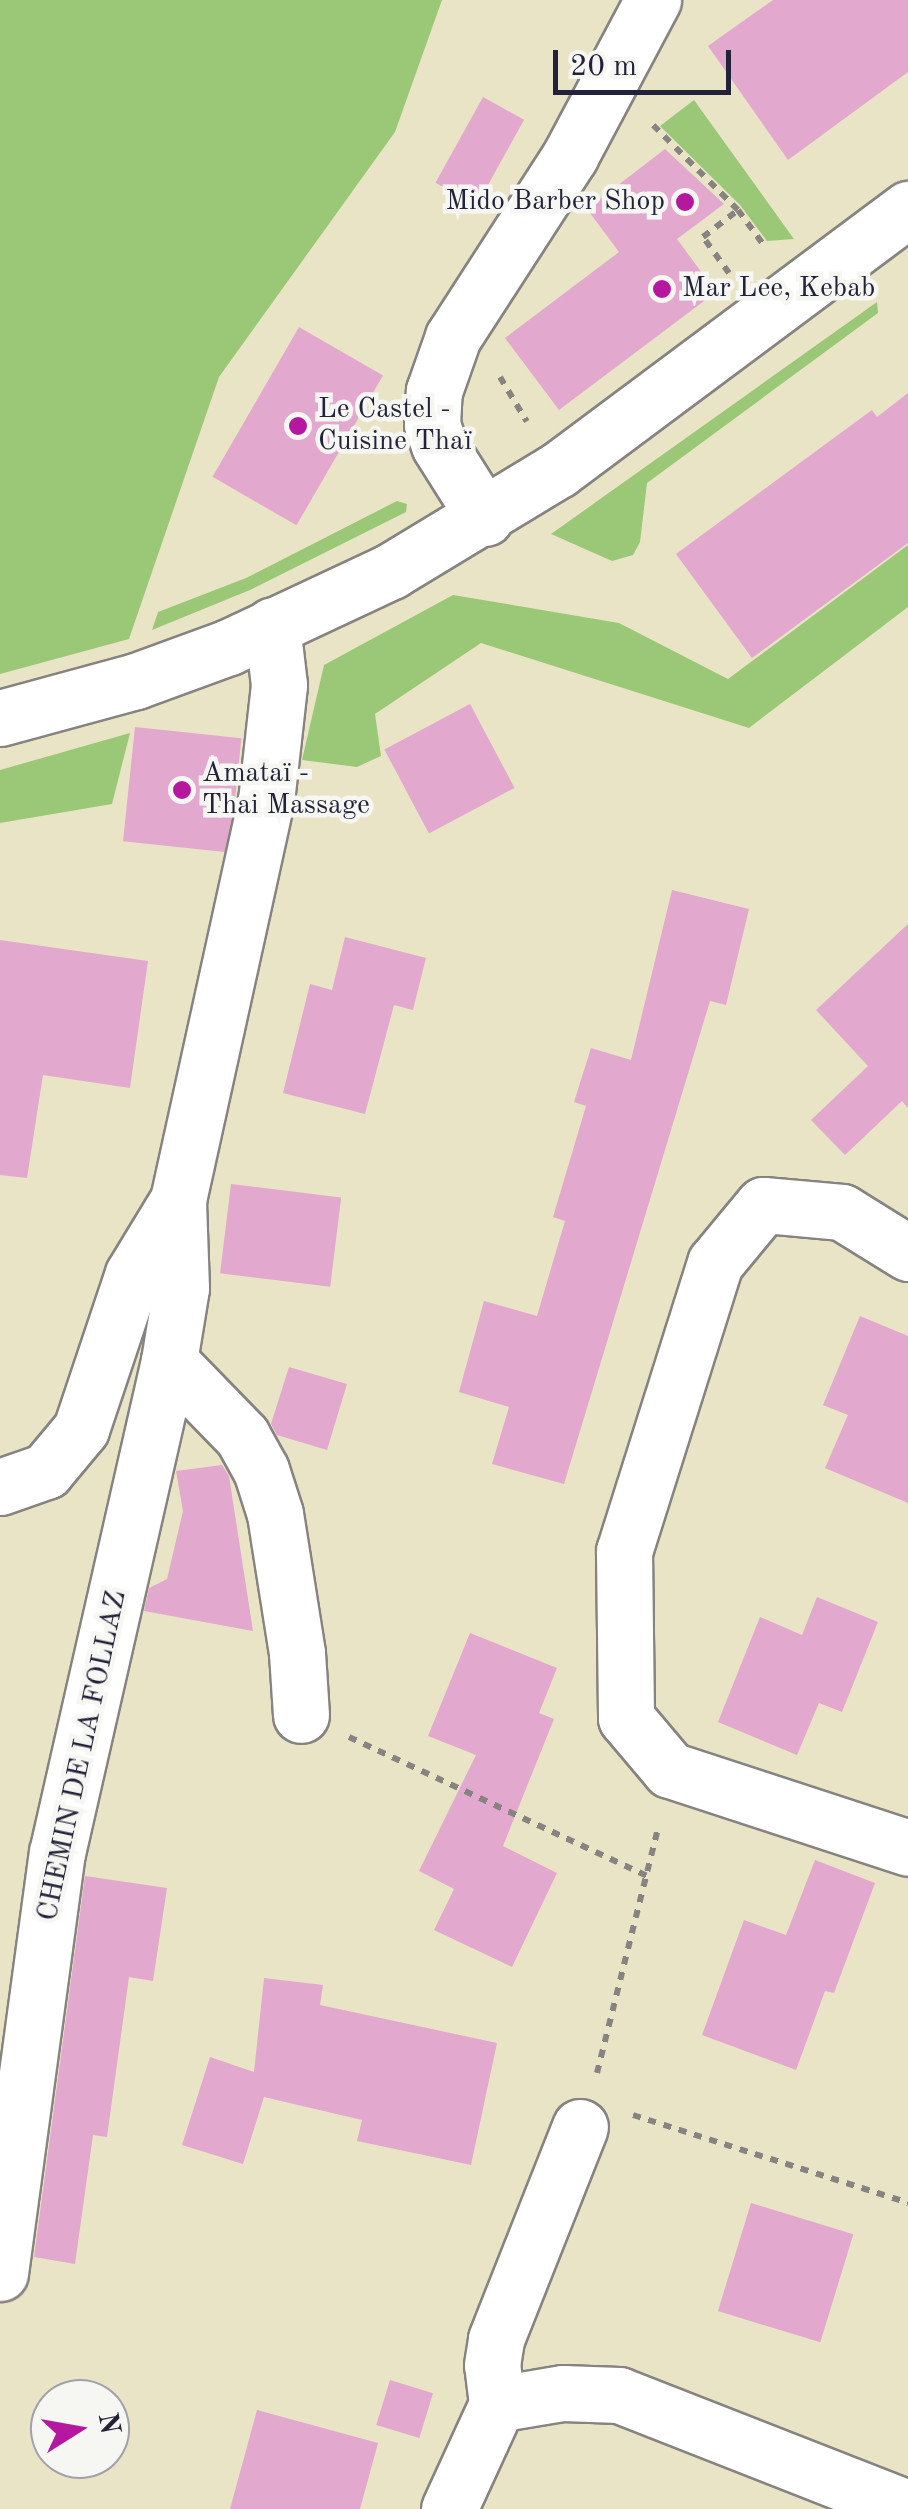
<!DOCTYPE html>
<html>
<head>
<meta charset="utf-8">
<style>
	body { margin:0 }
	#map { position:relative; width:908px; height:2509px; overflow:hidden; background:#eae4c6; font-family:"Old Standard TT",serif }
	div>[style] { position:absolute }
	.green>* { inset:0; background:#9bc876 }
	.building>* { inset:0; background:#e2a8cd; transform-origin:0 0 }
	.path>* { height:6px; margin-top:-3px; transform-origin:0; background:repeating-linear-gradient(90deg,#868380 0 8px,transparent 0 16px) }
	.roads { filter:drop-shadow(2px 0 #868380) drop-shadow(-2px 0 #868380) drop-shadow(0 2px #868380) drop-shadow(0 -2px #868380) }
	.minor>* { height:55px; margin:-27.5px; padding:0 27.5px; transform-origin:27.5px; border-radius:27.5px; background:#fff }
	.major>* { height:55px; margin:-27.5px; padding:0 27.5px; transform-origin:27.5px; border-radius:27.5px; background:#fff }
	.dots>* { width:28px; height:28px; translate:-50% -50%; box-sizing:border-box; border:5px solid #f6f6f2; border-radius:50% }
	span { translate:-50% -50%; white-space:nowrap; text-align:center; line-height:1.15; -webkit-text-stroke:9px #f6f6f2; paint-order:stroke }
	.poi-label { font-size:28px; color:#22223b }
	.right { translate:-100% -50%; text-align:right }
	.left { translate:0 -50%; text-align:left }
	.street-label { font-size:28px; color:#22223b }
	.north { position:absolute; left:30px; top:2379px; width:100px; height:100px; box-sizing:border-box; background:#f6f6f2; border:2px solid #a1a1a9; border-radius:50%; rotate:79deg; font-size:28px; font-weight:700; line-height:40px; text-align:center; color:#22223b }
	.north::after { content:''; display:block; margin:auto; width:35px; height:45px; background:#b5179e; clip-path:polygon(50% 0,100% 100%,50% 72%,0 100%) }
	.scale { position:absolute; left:553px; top:50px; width:178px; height:45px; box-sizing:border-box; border:5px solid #22223b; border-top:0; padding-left:12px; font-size:30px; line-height:35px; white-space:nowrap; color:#22223b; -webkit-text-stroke:8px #f6f6f2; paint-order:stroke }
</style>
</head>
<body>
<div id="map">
	<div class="green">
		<i style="clip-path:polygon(0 0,442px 0,395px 132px,219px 377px,129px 639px,0 674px)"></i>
		<i style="clip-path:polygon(694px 100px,794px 239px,767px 241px,740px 205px,660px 126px)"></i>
		<i style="clip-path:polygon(877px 302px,878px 313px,647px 483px,640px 542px,633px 555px,612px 561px,551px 534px)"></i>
		<i style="clip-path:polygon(397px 501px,407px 504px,406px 512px,250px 590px,152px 630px,158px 612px,246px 578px)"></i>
		<i style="clip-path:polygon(908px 545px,908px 607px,749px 728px,481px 643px,375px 714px,381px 756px,357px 767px,302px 760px,324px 665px,453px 595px,619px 623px,728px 679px)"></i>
		<i style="clip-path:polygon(130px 733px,112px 804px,0 823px,0 770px)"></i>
	</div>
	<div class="building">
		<i style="clip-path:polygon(773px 0,908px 0,908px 72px,788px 160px,708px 46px)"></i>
		<i style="left:483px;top:97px;width:47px;height:98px;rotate:29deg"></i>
		<i style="clip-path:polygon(665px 149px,724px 204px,677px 239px,716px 292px,559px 410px,505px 338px,619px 252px,587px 209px)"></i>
		<i style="left:299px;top:327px;width:97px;height:173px;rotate:30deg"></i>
		<i style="clip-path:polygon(908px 393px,908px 543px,752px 658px,676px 554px,872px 410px,877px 417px)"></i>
		<i style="left:470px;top:704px;width:95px;height:97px;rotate:62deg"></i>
		<i style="left:135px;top:727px;width:107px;height:115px;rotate:6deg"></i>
		<i style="clip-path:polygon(672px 890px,749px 909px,726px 1005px,710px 1001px,564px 1484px,492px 1464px,509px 1407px,459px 1392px,484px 1301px,537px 1316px,565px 1221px,553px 1217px,586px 1106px,574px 1102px,591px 1048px,631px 1060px)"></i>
		<i style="clip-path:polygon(908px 924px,908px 1108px,902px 1101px,845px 1155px,811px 1120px,868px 1066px,816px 1010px)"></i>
		<i style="clip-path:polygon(345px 937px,426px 958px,413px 1010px,394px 1005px,365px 1114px,283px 1093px,310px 984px,332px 990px)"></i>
		<i style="clip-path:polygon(0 940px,148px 961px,130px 1088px,43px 1075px,27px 1178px,0 1175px)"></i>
		<i style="left:231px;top:1184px;width:111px;height:90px;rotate:7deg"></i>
		<i style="clip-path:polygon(860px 1316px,908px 1336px,908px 1503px,825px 1468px,848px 1415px,823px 1405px)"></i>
		<i style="clip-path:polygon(289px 1367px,347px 1384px,327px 1450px,277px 1435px,271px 1424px)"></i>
		<i style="clip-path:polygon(222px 1465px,229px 1476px,253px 1631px,144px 1611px,149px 1588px,167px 1579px,183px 1511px,176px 1471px)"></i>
		<i style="clip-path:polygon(817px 1597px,878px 1622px,842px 1712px,819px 1703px,797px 1755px,718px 1722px,760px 1617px,802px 1635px)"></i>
		<i style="clip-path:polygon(470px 1633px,557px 1668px,539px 1713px,554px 1719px,503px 1846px,557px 1873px,512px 1967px,434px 1930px,454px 1889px,419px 1871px,476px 1755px,428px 1736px)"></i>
		<i style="clip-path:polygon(815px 1860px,875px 1883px,834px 1993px,825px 1991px,796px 2070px,702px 2035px,744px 1920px,786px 1935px)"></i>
		<i style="clip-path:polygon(85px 1876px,167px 1888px,153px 1981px,129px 1977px,107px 2137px,93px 2135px,75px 2264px,34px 2257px)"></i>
		<i style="clip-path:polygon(264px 1978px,323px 1985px,320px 2005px,497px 2043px,471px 2165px,357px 2141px,362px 2120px,264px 2097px,243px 2164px,182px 2145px,210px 2057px,254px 2072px)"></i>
		<i style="left:751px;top:2203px;width:107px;height:113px;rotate:17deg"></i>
		<i style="left:390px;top:2380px;width:45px;height:47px;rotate:17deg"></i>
		<i style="clip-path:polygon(257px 2410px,378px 2443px,360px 2509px,230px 2509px)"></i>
	</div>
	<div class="path">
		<i style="left:653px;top:125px;width:120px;rotate:45deg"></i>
		<i style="left:738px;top:210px;width:42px;rotate:53.7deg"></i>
		<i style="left:729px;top:273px;width:44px;rotate:-125.8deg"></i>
		<i style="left:703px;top:237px;width:44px;rotate:-37.6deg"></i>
		<i style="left:500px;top:377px;width:52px;rotate:59deg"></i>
		<i style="left:349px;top:1737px;width:329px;rotate:25deg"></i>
		<i style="left:597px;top:2073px;width:252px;rotate:-76deg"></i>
		<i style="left:633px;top:2115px;width:289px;rotate:17.7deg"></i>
	</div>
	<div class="roads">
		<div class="minor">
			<i style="left:485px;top:518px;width:86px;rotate:-122.2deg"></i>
			<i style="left:439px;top:445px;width:21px;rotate:-109deg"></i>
			<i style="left:432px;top:425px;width:34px;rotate:-87deg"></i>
			<i style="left:434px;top:391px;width:57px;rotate:-70.6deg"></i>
			<i style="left:453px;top:337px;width:216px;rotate:-57.1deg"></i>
			<i style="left:570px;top:156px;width:177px;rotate:-62deg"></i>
			<i style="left:908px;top:1253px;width:78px;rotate:-148.2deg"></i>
			<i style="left:842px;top:1212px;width:79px;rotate:-174.9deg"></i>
			<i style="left:763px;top:1205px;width:75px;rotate:129.6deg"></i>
			<i style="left:715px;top:1263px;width:302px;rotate:107.5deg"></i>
			<i style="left:624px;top:1551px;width:167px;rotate:89.3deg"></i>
			<i style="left:626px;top:1718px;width:68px;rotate:49.8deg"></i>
			<i style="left:670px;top:1770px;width:250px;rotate:18.1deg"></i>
			<i style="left:169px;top:1361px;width:105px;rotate:45.8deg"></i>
			<i style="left:242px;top:1436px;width:39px;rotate:61deg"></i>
			<i style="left:261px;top:1470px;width:46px;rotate:72.3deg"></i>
			<i style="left:275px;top:1514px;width:141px;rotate:81deg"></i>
			<i style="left:297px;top:1653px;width:62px;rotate:86.3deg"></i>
			<i style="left:0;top:1487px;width:49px;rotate:-19.2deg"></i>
			<i style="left:46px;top:1471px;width:55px;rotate:-50.2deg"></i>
			<i style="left:81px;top:1429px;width:163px;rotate:-71.5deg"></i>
			<i style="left:133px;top:1274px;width:87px;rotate:-58.7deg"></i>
			<i style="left:0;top:2273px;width:424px;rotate:-82.3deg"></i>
			<i style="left:57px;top:1853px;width:505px;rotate:-77.18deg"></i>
			<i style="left:169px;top:1361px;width:74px;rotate:-80.7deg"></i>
			<i style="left:181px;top:1288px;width:88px;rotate:-92deg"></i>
			<i style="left:178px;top:1200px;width:409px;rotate:-77.6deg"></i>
			<i style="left:266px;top:801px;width:117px;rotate:-83.6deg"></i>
			<i style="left:279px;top:685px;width:60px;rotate:-96.7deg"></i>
			<i style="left:497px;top:2404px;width:39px;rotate:-97deg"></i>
			<i style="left:492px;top:2365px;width:26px;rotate:-81deg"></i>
			<i style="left:496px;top:2339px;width:228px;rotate:-68.4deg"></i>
			<i style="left:449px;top:2509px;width:115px;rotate:-65.4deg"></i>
			<i style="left:497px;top:2404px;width:67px;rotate:-9.5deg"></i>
			<i style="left:563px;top:2393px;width:56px;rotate:2deg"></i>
			<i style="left:619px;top:2395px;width:310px;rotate:21.4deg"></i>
		</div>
		<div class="major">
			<i style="left:0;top:718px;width:141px;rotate:-15.2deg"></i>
			<i style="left:136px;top:681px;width:99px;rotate:-20.1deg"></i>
			<i style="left:229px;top:647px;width:179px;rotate:-25.1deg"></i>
			<i style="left:391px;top:571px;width:195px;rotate:-31.2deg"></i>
			<i style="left:558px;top:470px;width:437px;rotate:-36.7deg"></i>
		</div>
	</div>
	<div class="dots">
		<i style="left:685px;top:202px;background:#b5179e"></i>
		<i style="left:662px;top:289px;background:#b5179e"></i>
		<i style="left:298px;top:426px;background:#b5179e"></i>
		<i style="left:182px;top:790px;background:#b5179e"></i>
	</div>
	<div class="poi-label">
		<span class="right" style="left:665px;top:202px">Mido Barber Shop</span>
		<span class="left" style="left:682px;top:289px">Mar Lee, Kebab</span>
		<span class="left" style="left:318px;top:426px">Le Castel -<br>Cuisine Thaï</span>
		<span class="left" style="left:202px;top:790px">Amataï -<br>Thai Massage</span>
	</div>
	<div class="street-label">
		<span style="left:83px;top:1756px;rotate:-78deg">CHEMIN DE LA FOLLAZ</span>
	</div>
	<div class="north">N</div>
	<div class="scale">20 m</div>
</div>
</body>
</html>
